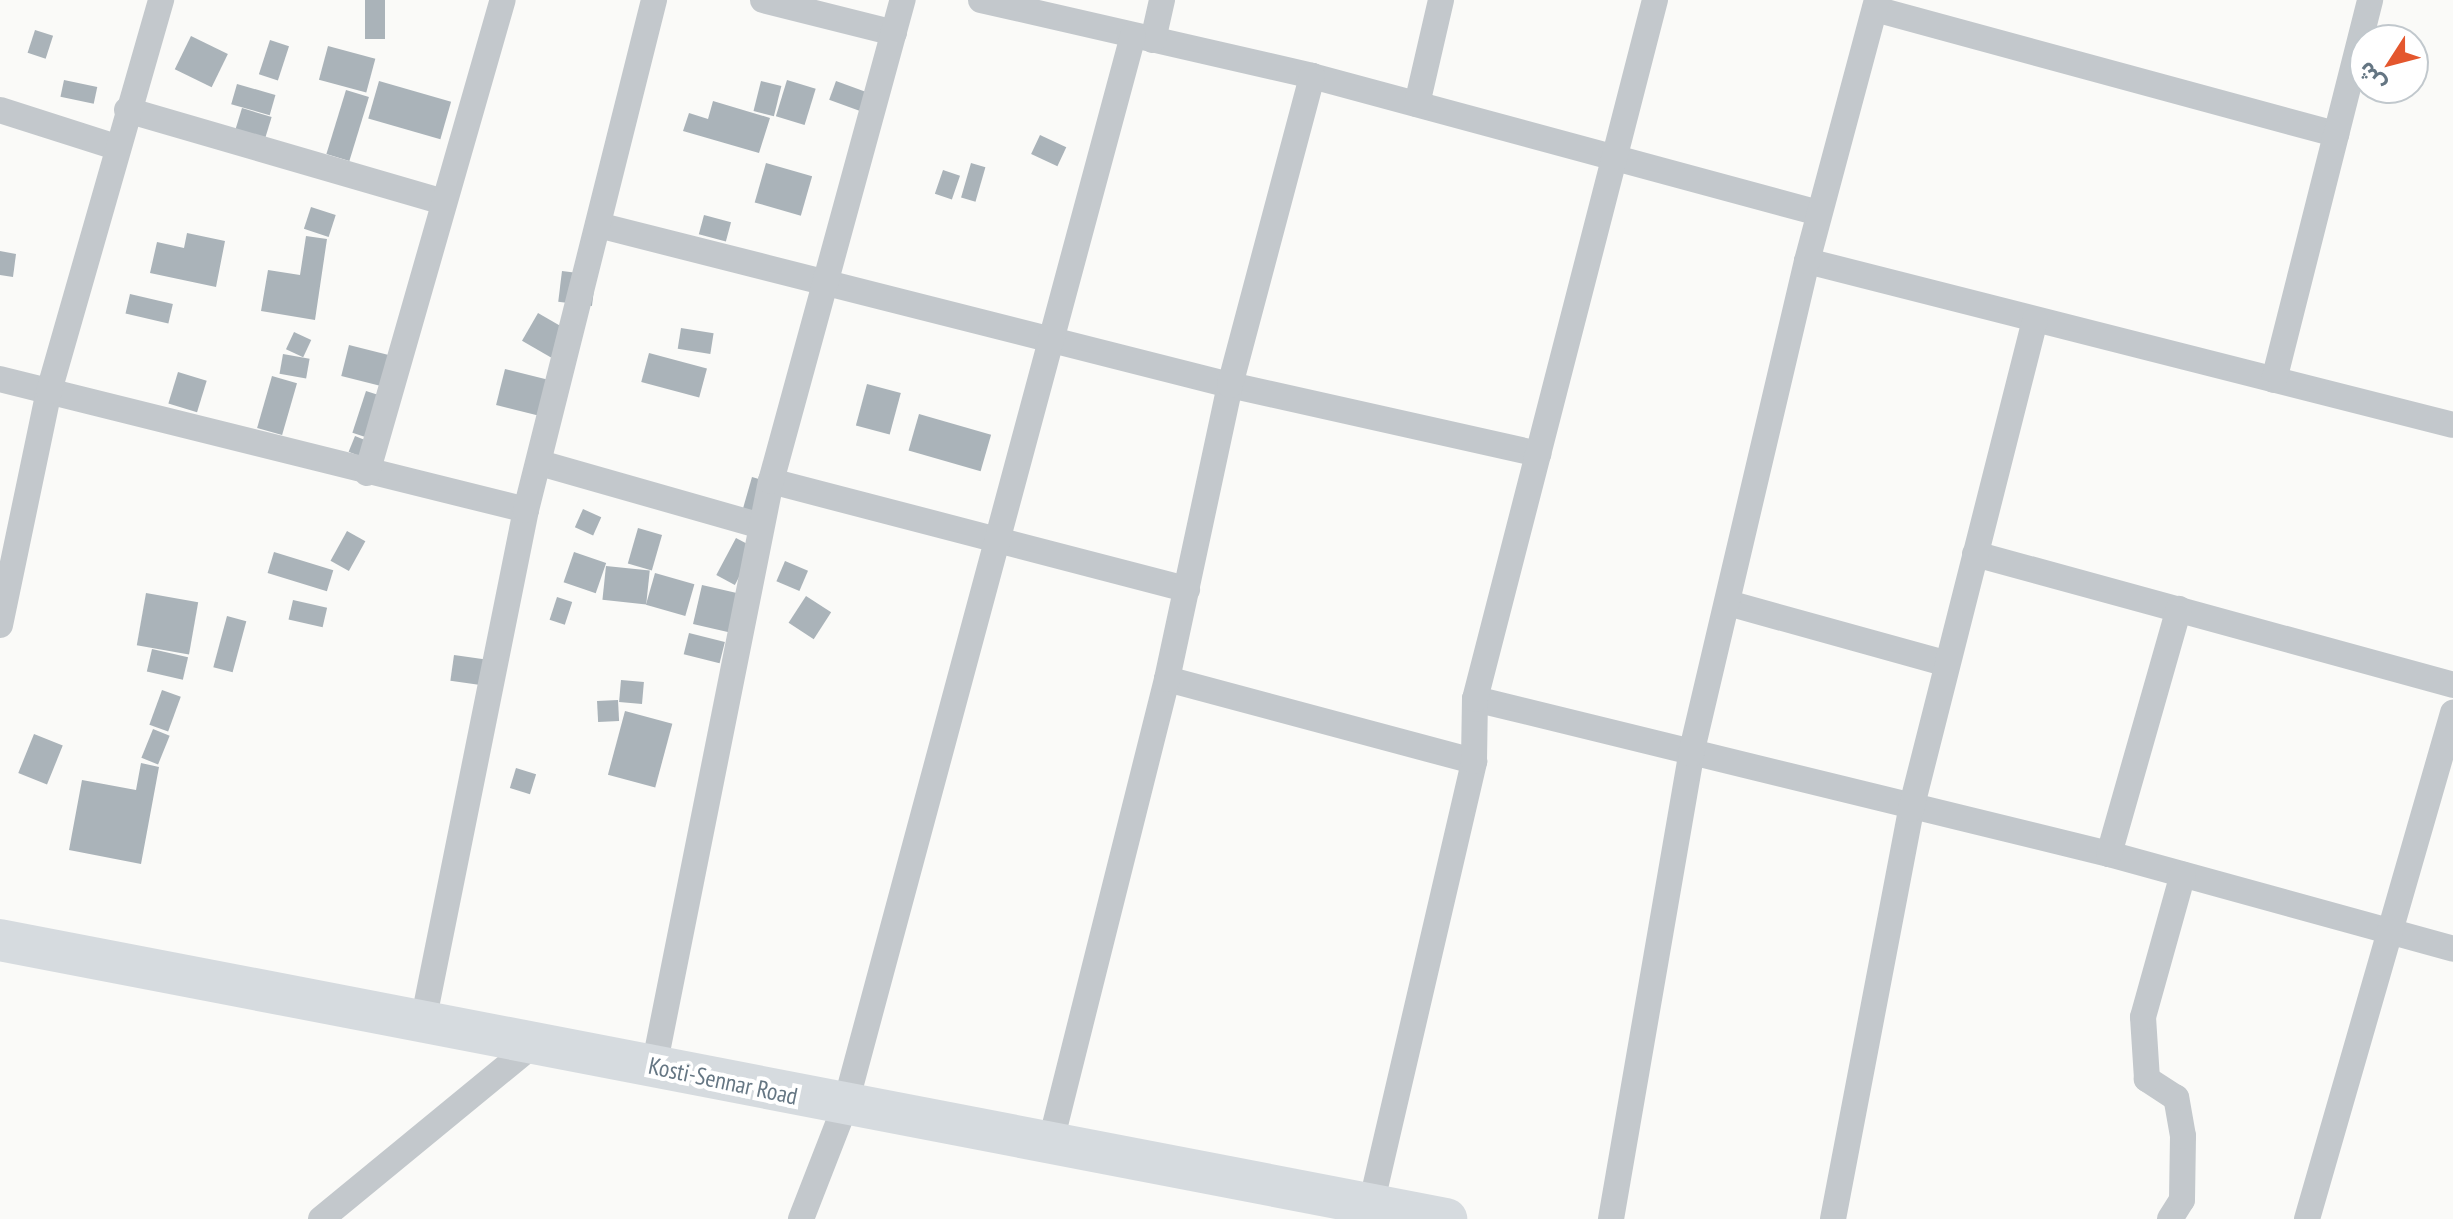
<!DOCTYPE html>
<html>
<head>
<meta charset="utf-8">
<style>
	body { margin:0 }
	#map { position:relative; width:2453px; height:1219px; overflow:hidden; background:#fafaf8; font-family:"PT Sans Narrow","Noto Sans Arabic",sans-serif }
	div>[style] { position:absolute }
	.building>* { inset:0; background:#aab3b9; transform-origin:0 0 }
	.minor>* { height:26px; margin:-13px; padding:0 13px; transform-origin:13px; border-radius:13px; background:#c3c8cc }
	.trunk>* { height:42px; margin:-21px; padding:0 21px; transform-origin:21px; border-radius:21px; background:#d6dbdf }
	span { translate:-50% -50%; white-space:nowrap; text-align:center; line-height:1.15; -webkit-text-stroke:8px #fff; paint-order:stroke }
	.street-label { font-size:24px; color:#657683 }
	.north { position:absolute; left:2349px; top:24px; width:80px; height:80px; box-sizing:border-box; background:#fff; border:2px solid #c1c8cd; border-radius:50%; rotate:234deg; font-size:22px; font-weight:700; line-height:32px; text-align:center; color:#657683 }
	.north::after { content:''; display:block; margin:auto; width:28px; height:36px; background:#e4572e; clip-path:polygon(50% 0,100% 100%,50% 72%,0 100%) }
</style>
</head>
<body>
<div id="map">
	<div class="building">
		<i style="left:365px;top:0;width:20px;height:39px"></i>
		<i style="left:35px;top:30px;width:19px;height:24px;rotate:18deg"></i>
		<i style="left:191px;top:36px;width:41px;height:37px;rotate:26deg"></i>
		<i style="left:270px;top:40px;width:20px;height:36px;rotate:18deg"></i>
		<i style="left:328px;top:46px;width:49px;height:35px;rotate:15deg"></i>
		<i style="left:64px;top:80px;width:34px;height:17px;rotate:12deg"></i>
		<i style="left:787px;top:80px;width:30px;height:38px;rotate:17deg"></i>
		<i style="left:379px;top:81px;width:75px;height:39px;rotate:16deg"></i>
		<i style="left:761px;top:81px;width:21px;height:31px;rotate:14deg"></i>
		<i style="left:836px;top:81px;width:35px;height:20px;rotate:20deg"></i>
		<i style="left:237px;top:84px;width:40px;height:21px;rotate:16deg"></i>
		<i style="left:346px;top:90px;width:24px;height:67px;rotate:17deg"></i>
		<i style="clip-path:polygon(713px 101px,770px 118px,759px 153px,683px 131px,689px 113px,708px 119px)"></i>
		<i style="left:242px;top:108px;width:31px;height:36px;rotate:17deg"></i>
		<i style="left:1040px;top:135px;width:29px;height:21px;rotate:25deg"></i>
		<i style="left:766px;top:163px;width:48px;height:41px;rotate:16deg"></i>
		<i style="left:971px;top:163px;width:15px;height:36px;rotate:16deg"></i>
		<i style="left:943px;top:170px;width:18px;height:25px;rotate:19deg"></i>
		<i style="left:311px;top:207px;width:26px;height:23px;rotate:18deg"></i>
		<i style="left:704px;top:215px;width:28px;height:20px;rotate:15deg"></i>
		<i style="clip-path:polygon(187px 233px,225px 241px,216px 287px,150px 273px,157px 242px,184px 248px)"></i>
		<i style="clip-path:polygon(306px 236px,327px 239px,315px 320px,261px 311px,268px 270px,300px 275px)"></i>
		<i style="clip-path:polygon(0 251px,16px 254px,13px 277px,0 275px)"></i>
		<i style="left:562px;top:271px;width:34px;height:31px;rotate:7deg"></i>
		<i style="left:130px;top:294px;width:44px;height:20px;rotate:13deg"></i>
		<i style="left:538px;top:313px;width:34px;height:32px;rotate:30deg"></i>
		<i style="left:681px;top:328px;width:33px;height:21px;rotate:9deg"></i>
		<i style="left:294px;top:332px;width:19px;height:19px;rotate:25deg"></i>
		<i style="left:349px;top:345px;width:45px;height:32px;rotate:14deg"></i>
		<i style="left:649px;top:353px;width:60px;height:30px;rotate:15deg"></i>
		<i style="left:283px;top:354px;width:27px;height:20px;rotate:10deg"></i>
		<i style="left:505px;top:369px;width:65px;height:37px;rotate:14deg"></i>
		<i style="left:178px;top:372px;width:30px;height:33px;rotate:17deg"></i>
		<i style="left:272px;top:376px;width:26px;height:54px;rotate:16deg"></i>
		<i style="left:867px;top:384px;width:35px;height:43px;rotate:15deg"></i>
		<i style="left:366px;top:391px;width:23px;height:44px;rotate:18deg"></i>
		<i style="left:919px;top:414px;width:75px;height:38px;rotate:16deg"></i>
		<i style="left:355px;top:436px;width:22px;height:17px;rotate:22deg"></i>
		<i style="left:752px;top:477px;width:19px;height:34px;rotate:16deg"></i>
		<i style="left:583px;top:509px;width:20px;height:20px;rotate:24deg"></i>
		<i style="left:638px;top:528px;width:25px;height:37px;rotate:16deg"></i>
		<i style="left:347px;top:531px;width:21px;height:34px;rotate:29deg"></i>
		<i style="left:736px;top:538px;width:21px;height:42px;rotate:28deg"></i>
		<i style="left:274px;top:552px;width:62px;height:22px;rotate:17deg"></i>
		<i style="left:574px;top:552px;width:34px;height:32px;rotate:19deg"></i>
		<i style="left:785px;top:561px;width:25px;height:22px;rotate:23deg"></i>
		<i style="left:606px;top:566px;width:44px;height:34px;rotate:6deg"></i>
		<i style="left:655px;top:573px;width:41px;height:33px;rotate:16deg"></i>
		<i style="left:702px;top:585px;width:39px;height:40px;rotate:13deg"></i>
		<i style="left:146px;top:593px;width:53px;height:53px;rotate:10deg"></i>
		<i style="left:806px;top:596px;width:30px;height:32px;rotate:33deg"></i>
		<i style="left:557px;top:597px;width:16px;height:24px;rotate:18deg"></i>
		<i style="left:293px;top:600px;width:35px;height:20px;rotate:13deg"></i>
		<i style="left:227px;top:616px;width:20px;height:53px;rotate:15deg"></i>
		<i style="left:689px;top:633px;width:37px;height:22px;rotate:14deg"></i>
		<i style="left:152px;top:649px;width:37px;height:23px;rotate:13deg"></i>
		<i style="left:454px;top:655px;width:41px;height:26px;rotate:8deg"></i>
		<i style="left:621px;top:680px;width:23px;height:22px;rotate:5deg"></i>
		<i style="left:162px;top:690px;width:20px;height:37px;rotate:20deg"></i>
		<i style="left:618px;top:700px;width:21px;height:21px;rotate:87deg"></i>
		<i style="left:625px;top:711px;width:49px;height:66px;rotate:15deg"></i>
		<i style="left:153px;top:729px;width:18px;height:31px;rotate:22deg"></i>
		<i style="left:34px;top:734px;width:31px;height:42px;rotate:22deg"></i>
		<i style="clip-path:polygon(141px 763px,159px 767px,141px 864px,69px 850px,82px 780px,136px 790px)"></i>
		<i style="left:516px;top:768px;width:21px;height:21px;rotate:17deg"></i>
	</div>
	<div class="minor">
		<i style="left:763px;top:0;width:135px;rotate:14.1deg"></i>
		<i style="left:981px;top:0;width:340px;rotate:12.9deg"></i>
		<i style="left:1312px;top:76px;width:525px;rotate:15.12deg"></i>
		<i style="left:1875px;top:9px;width:478px;rotate:15.2deg"></i>
		<i style="left:1153px;top:40px;width:41px;rotate:-77.3deg"></i>
		<i style="left:1417px;top:104px;width:107px;rotate:-77deg"></i>
		<i style="left:0;top:110px;width:122px;rotate:17.7deg"></i>
		<i style="left:127px;top:110px;width:327px;rotate:16.2deg"></i>
		<i style="left:598px;top:225px;width:652px;rotate:14.21deg"></i>
		<i style="left:1230px;top:385px;width:316px;rotate:12.6deg"></i>
		<i style="left:1807px;top:261px;width:666px;rotate:14.24deg"></i>
		<i style="left:0;top:379px;width:542px;rotate:13.98deg"></i>
		<i style="left:2274px;top:380px;width:392px;rotate:-75.8deg"></i>
		<i style="left:540px;top:463px;width:230px;rotate:15.9deg"></i>
		<i style="left:367px;top:473px;width:492px;rotate:-74deg"></i>
		<i style="left:771px;top:481px;width:430px;rotate:14.6deg"></i>
		<i style="left:1975px;top:554px;width:496px;rotate:15.3deg"></i>
		<i style="left:1728px;top:603px;width:225px;rotate:15.5deg"></i>
		<i style="left:0;top:625px;width:239px;rotate:-78.2deg"></i>
		<i style="left:49px;top:391px;width:407px;rotate:-74deg"></i>
		<i style="left:1167px;top:679px;width:318px;rotate:15deg"></i>
		<i style="left:1475px;top:699px;width:653px;rotate:13.74deg"></i>
		<i style="left:2109px;top:854px;width:357px;rotate:15.4deg"></i>
		<i style="left:2109px;top:854px;width:255px;rotate:-74.1deg"></i>
		<i style="left:423px;top:1022px;width:522px;rotate:-78.63deg"></i>
		<i style="left:526px;top:510px;width:526px;rotate:-75.91deg"></i>
		<i style="left:654px;top:1067px;width:598px;rotate:-78.71deg"></i>
		<i style="left:771px;top:481px;width:499px;rotate:-74.7deg"></i>
		<i style="left:1050px;top:1145px;width:480px;rotate:-75.9deg"></i>
		<i style="left:1167px;top:679px;width:301px;rotate:-77.9deg"></i>
		<i style="left:1230px;top:385px;width:320px;rotate:-75.1deg"></i>
		<i style="left:1371px;top:1205px;width:456px;rotate:-76.9deg"></i>
		<i style="left:1474px;top:761px;width:62px;rotate:-89.1deg"></i>
		<i style="left:1475px;top:699px;width:722px;rotate:-75.56deg"></i>
		<i style="left:321px;top:1219px;width:277px;rotate:-39.4deg"></i>
		<i style="left:801px;top:1219px;width:121px;rotate:-68.7deg"></i>
		<i style="left:845px;top:1106px;width:1108px;rotate:-74.94deg"></i>
		<i style="left:1611px;top:1219px;width:472px;rotate:-80.2deg"></i>
		<i style="left:1691px;top:754px;width:506px;rotate:-76.76deg"></i>
		<i style="left:1807px;top:261px;width:270px;rotate:-75deg"></i>
		<i style="left:1833px;top:1219px;width:417px;rotate:-79.2deg"></i>
		<i style="left:1911px;top:809px;width:504px;rotate:-75.77deg"></i>
		<i style="left:2170px;top:1219px;width:22px;rotate:-58deg"></i>
		<i style="left:2182px;top:1200px;width:64px;rotate:-89.1deg"></i>
		<i style="left:2183px;top:1136px;width:39px;rotate:-100deg"></i>
		<i style="left:2176px;top:1098px;width:35px;rotate:-147deg"></i>
		<i style="left:2147px;top:1079px;width:62px;rotate:-93.7deg"></i>
		<i style="left:2143px;top:1017px;width:148px;rotate:-74.4deg"></i>
		<i style="left:2307px;top:1219px;width:527px;rotate:-73.91deg"></i>
	</div>
	<div class="trunk">
		<i style="left:0;top:940px;width:1473px;rotate:10.92deg"></i>
	</div>
	<div class="street-label">
		<span style="left:723px;top:1081px;rotate:12deg">Kosti-Sennar Road</span>
	</div>
	<div class="north">ش</div>
</div>
</body>
</html>
